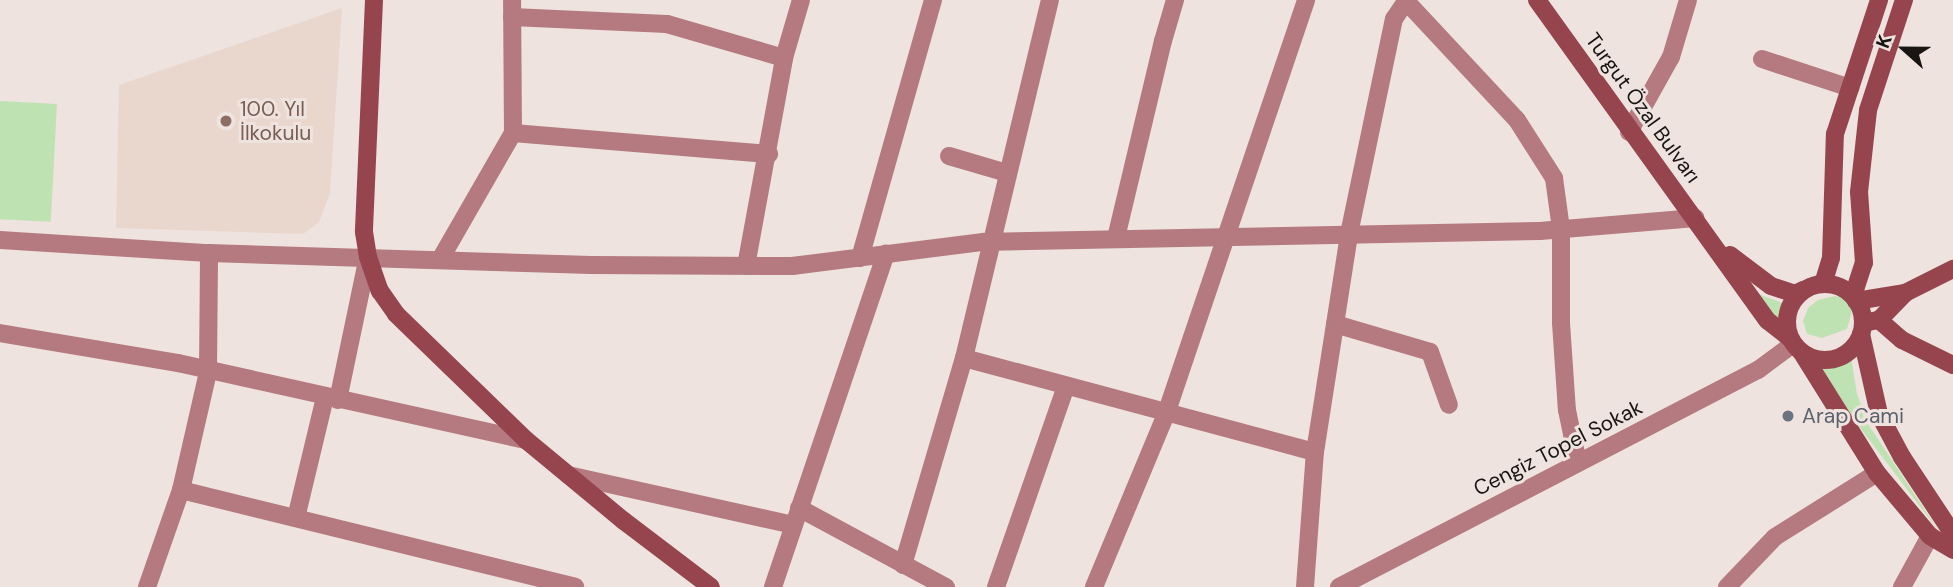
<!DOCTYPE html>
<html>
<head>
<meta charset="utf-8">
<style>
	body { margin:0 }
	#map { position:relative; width:1953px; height:587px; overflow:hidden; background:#eee3de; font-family:"DM Sans",sans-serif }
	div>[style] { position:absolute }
	.built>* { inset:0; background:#e9d7ce }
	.green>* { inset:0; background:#bfe2b3; transform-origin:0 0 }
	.minor>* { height:18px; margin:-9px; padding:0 9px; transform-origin:9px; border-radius:9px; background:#b47a7f }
	.tertiary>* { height:18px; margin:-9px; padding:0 9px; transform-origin:9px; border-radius:9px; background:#b47a7f }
	.secondary>* { height:18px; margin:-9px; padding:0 9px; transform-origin:9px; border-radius:9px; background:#96454f }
	.secondary>.ring { margin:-9px; padding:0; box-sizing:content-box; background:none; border:18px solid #96454f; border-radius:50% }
	.dots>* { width:19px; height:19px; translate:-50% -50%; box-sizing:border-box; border:4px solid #eee3de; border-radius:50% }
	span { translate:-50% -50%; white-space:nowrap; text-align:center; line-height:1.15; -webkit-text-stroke:6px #eee3de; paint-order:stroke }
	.street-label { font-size:21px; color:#191513 }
	.education-label { font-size:21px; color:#785e54 }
	.left { translate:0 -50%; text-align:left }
	.worship-label { font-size:21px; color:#5b616d }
	.north { position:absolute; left:1869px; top:14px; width:70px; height:70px; -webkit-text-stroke:5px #eee3de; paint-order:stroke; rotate:291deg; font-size:19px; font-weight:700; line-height:28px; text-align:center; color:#191513 }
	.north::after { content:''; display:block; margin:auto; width:24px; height:32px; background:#191513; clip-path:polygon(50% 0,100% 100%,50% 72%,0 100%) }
</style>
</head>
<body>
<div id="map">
	<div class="built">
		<i style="clip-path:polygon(342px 8px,330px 193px,319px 222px,303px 234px,116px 228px,119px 85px)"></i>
	</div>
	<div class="green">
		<i style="left:0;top:101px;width:57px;height:118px;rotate:3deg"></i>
		<i style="clip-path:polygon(1758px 294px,1788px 305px,1782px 326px)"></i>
		<i style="clip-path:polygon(1835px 296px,1849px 300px,1853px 307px,1847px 329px,1822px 338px,1807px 334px,1803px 321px,1808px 308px,1818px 300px)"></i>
		<i style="clip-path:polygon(1851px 357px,1857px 394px,1868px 424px,1938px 530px,1839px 400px,1818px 365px)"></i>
	</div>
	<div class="minor">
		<i style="left:1405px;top:0;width:164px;rotate:47deg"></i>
		<i style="left:1517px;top:120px;width:69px;rotate:57.5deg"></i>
		<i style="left:1554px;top:178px;width:51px;rotate:82.2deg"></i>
		<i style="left:1561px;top:229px;width:94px;rotate:90deg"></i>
		<i style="left:1561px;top:323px;width:87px;rotate:86.1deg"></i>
		<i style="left:1567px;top:410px;width:54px;rotate:78.3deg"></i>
		<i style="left:512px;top:17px;width:155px;rotate:2.6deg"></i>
		<i style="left:667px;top:24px;width:122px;rotate:16.2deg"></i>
		<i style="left:1762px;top:59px;width:93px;rotate:18.2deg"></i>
		<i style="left:1629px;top:132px;width:86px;rotate:-60.8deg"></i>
		<i style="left:1671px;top:57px;width:59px;rotate:-73.4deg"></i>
		<i style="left:513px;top:133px;width:257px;rotate:4.7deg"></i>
		<i style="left:949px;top:156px;width:60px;rotate:16.3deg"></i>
		<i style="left:1116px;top:238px;width:203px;rotate:-76.6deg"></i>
		<i style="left:1163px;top:41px;width:43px;rotate:-73.7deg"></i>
		<i style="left:0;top:240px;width:209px;rotate:3.6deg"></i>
		<i style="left:209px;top:253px;width:382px;rotate:1.8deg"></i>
		<i style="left:591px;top:265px;width:201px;rotate:0.3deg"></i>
		<i style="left:792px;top:266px;width:193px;rotate:-7.2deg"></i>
		<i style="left:983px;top:242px;width:557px;rotate:-1.13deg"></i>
		<i style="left:1540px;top:231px;width:156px;rotate:-4.8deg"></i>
		<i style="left:441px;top:258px;width:144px;rotate:-60.1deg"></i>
		<i style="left:513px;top:133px;width:133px;rotate:-90.4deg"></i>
		<i style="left:860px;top:258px;width:268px;rotate:-74.2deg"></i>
		<i style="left:746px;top:266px;width:211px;rotate:-79.6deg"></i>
		<i style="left:784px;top:58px;width:60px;rotate:-73.7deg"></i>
		<i style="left:1335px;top:324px;width:99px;rotate:16.4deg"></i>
		<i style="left:1430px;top:352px;width:56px;rotate:70.3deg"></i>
		<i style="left:0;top:333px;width:181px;rotate:9.6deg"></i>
		<i style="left:178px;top:363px;width:356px;rotate:12.5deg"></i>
		<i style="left:964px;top:358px;width:363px;rotate:15deg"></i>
		<i style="left:338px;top:400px;width:146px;rotate:-78.2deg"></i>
		<i style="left:568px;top:475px;width:231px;rotate:12.5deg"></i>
		<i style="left:181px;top:490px;width:406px;rotate:13.8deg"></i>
		<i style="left:799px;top:508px;width:167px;rotate:28.3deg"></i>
		<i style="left:296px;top:518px;width:124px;rotate:-76.5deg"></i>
		<i style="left:903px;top:565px;width:216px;rotate:-73.6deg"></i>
		<i style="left:964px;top:358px;width:368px;rotate:-76.5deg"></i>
		<i style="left:147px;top:587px;width:103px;rotate:-70.7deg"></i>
		<i style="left:181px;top:490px;width:121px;rotate:-77.1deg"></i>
		<i style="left:208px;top:372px;width:119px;rotate:-89.5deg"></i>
		<i style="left:773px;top:587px;width:352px;rotate:-71.3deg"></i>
		<i style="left:996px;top:587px;width:213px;rotate:-70.8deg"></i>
		<i style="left:1094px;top:587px;width:187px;rotate:-67.4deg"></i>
		<i style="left:1166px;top:414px;width:437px;rotate:-71.3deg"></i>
		<i style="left:1305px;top:587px;width:135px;rotate:-85.8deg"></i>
		<i style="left:1315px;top:452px;width:221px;rotate:-81.1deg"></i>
		<i style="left:1349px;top:234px;width:220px;rotate:-78.2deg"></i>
		<i style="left:1394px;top:19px;width:22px;rotate:-56deg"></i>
		<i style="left:1727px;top:587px;width:69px;rotate:-46.2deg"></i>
		<i style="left:1775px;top:537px;width:120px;rotate:-32.1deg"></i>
		<i style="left:1902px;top:587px;width:58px;rotate:-61.2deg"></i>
	</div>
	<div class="tertiary">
		<i style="left:1339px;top:587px;width:472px;rotate:-27.4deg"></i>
		<i style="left:1758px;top:370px;width:44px;rotate:-36.6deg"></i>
	</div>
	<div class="secondary">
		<i style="left:374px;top:0;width:232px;rotate:92.5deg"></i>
		<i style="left:364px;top:232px;width:25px;rotate:81deg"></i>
		<i style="left:368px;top:257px;width:36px;rotate:71deg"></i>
		<i style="left:380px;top:291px;width:28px;rotate:55deg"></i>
		<i style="left:396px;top:314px;width:181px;rotate:44.1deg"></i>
		<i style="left:526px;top:440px;width:127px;rotate:39.6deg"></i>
		<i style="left:624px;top:521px;width:109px;rotate:37.2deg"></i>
		<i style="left:1537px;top:0;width:395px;rotate:54.3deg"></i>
		<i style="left:1768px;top:321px;width:28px;rotate:38deg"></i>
		<i style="left:1730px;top:255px;width:51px;rotate:37.1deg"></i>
		<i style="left:1771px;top:286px;width:25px;rotate:18deg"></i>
		<i style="left:1795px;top:294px;width:9px;rotate:-27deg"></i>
		<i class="ring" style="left:1787px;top:284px;width:58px;height:58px"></i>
		<i style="left:1823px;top:284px;width:27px;rotate:-73deg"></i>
		<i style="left:1831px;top:258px;width:124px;rotate:-88.2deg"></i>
		<i style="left:1835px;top:134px;width:141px;rotate:-71.8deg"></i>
		<i style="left:1853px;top:296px;width:35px;rotate:-72deg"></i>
		<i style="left:1864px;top:263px;width:71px;rotate:-94deg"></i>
		<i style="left:1859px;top:192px;width:82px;rotate:-83.7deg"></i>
		<i style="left:1868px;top:110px;width:116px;rotate:-71.9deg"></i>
		<i style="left:1856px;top:301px;width:50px;rotate:-9.3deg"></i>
		<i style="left:1879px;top:320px;width:30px;rotate:41deg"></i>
		<i style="left:1902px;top:340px;width:57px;rotate:26.1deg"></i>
		<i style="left:1863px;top:323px;width:16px;rotate:-11deg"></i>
		<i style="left:1879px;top:320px;width:37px;rotate:-46deg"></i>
		<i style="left:1905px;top:293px;width:54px;rotate:-26.6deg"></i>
		<i style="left:1861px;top:334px;width:82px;rotate:77.3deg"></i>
		<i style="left:1879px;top:414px;width:49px;rotate:61.9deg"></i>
		<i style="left:1902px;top:457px;width:92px;rotate:56.5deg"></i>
		<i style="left:1802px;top:353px;width:142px;rotate:58deg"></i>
		<i style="left:1877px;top:473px;width:82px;rotate:49.9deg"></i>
		<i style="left:1930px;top:536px;width:27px;rotate:31deg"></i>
	</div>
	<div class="dots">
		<i style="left:226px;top:121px;background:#8d6e63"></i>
		<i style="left:1788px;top:416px;background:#6b7280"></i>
	</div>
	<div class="street-label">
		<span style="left:1643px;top:108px;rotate:54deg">Turgut Özal Bulvarı</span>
		<span style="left:1558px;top:448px;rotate:-27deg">Cengiz Topel Sokak</span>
	</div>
	<div class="education-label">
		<span class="left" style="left:240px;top:121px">100. Yıl<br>İlkokulu</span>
	</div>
	<div class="worship-label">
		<span class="left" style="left:1802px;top:416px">Arap Cami</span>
	</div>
	<div class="north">K</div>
</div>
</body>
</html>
